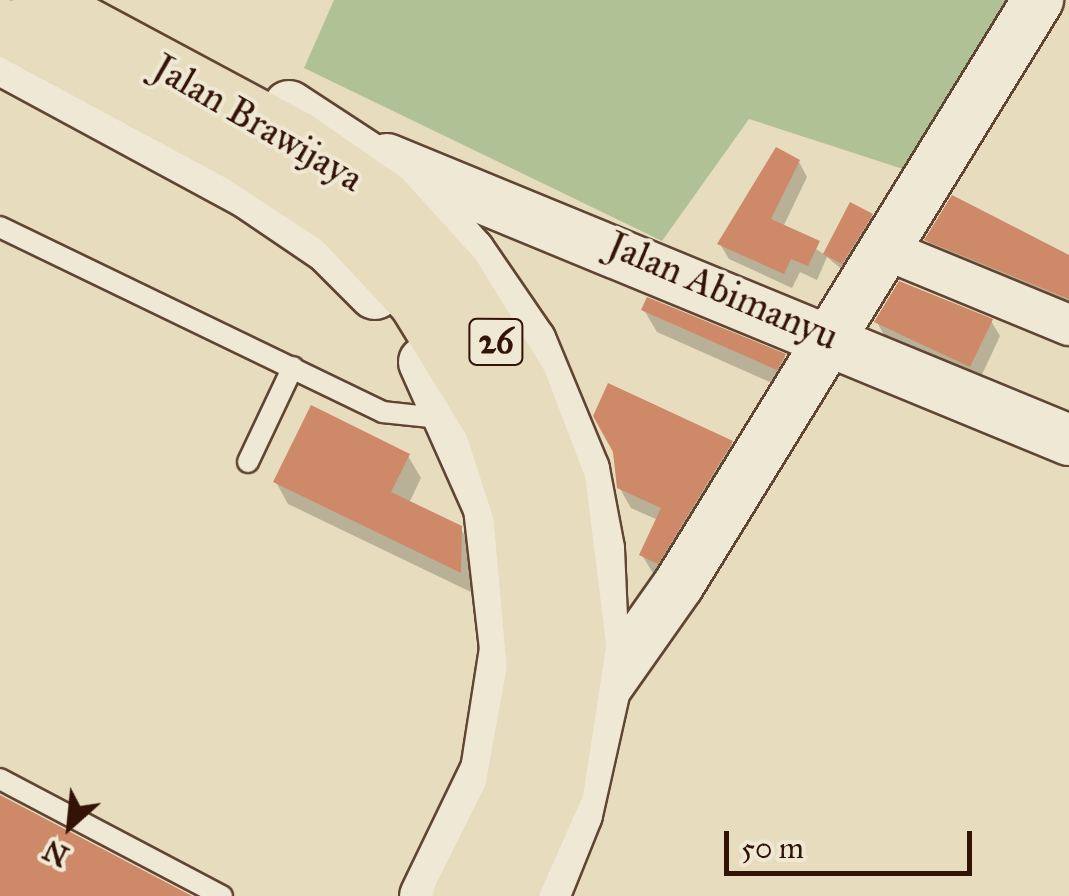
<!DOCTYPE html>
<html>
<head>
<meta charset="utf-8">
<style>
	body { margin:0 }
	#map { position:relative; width:1069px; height:896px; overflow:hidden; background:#e7dcbd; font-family:"IM FELL Great Primer",serif }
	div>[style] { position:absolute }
	.green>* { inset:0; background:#b0c295 }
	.shadow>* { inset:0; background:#0003 }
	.building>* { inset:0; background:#cd8968 }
	.roads { filter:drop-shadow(2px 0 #604533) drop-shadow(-2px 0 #604533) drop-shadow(0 2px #604533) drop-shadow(0 -2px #604533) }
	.service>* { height:20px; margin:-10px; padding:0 10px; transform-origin:10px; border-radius:10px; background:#efe8d4 }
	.minor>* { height:40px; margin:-20px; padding:0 20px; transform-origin:20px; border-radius:20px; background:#efe8d4 }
	.tertiary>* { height:50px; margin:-25px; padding:0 25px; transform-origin:25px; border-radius:25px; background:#efe8d4 }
	.trunk>* { height:55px; margin:-27.5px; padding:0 27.5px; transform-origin:27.5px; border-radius:27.5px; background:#e7dcbd }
	span { translate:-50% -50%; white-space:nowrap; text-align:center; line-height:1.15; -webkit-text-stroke:8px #efe8d4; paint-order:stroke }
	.shield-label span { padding:2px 8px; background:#efe8d4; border:2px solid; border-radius:8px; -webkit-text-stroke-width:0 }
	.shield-label { font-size:35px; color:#331305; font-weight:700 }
	.street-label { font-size:38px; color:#331305 }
	.north { position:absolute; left:20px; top:776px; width:100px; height:100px; -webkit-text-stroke:8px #efe8d4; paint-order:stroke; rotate:207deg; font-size:28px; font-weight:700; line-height:40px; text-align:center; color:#331305 }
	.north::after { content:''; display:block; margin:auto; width:35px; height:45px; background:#331305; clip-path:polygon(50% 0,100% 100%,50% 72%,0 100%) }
	.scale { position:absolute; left:724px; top:831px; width:248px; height:45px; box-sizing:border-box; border:5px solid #331305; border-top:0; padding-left:12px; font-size:30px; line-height:35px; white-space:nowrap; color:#331305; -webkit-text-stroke:8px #efe8d4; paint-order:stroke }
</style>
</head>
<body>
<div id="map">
	<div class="green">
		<i style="clip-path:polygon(334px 0,1007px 0,903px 169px,749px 119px,662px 241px,304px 68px)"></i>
	</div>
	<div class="shadow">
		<i style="clip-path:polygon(799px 162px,807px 177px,783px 227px,825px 255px,871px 216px,880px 231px,851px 277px,827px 257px,817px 280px,800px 272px,792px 288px,729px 259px,720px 244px)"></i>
		<i style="clip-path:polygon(927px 240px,1069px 256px,1069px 310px,936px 255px)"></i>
		<i style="clip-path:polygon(644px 310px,784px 356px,797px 379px,790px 391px,657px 332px)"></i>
		<i style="clip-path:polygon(991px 321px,1000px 336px,979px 381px,885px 337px,877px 322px)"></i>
		<i style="clip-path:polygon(731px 443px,743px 463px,669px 582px,654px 575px,642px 555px,658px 520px,631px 508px,619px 487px)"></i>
		<i style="clip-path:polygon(408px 456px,421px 478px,409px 503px,460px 528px,474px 551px,473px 593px,288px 504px,276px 482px)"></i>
	</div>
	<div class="building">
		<i style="clip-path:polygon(776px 147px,800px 160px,771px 219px,820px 241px,808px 266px,791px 259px,784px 274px,717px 244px)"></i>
		<i style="clip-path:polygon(952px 195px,1069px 255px,1069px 299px,924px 240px)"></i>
		<i style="clip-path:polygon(850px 202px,873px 214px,842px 264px,823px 254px)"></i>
		<i style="clip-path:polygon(899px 281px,993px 319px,970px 367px,874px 322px)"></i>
		<i style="clip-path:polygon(647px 297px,786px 354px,777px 370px,641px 310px)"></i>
		<i style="clip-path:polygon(608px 383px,733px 441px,658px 564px,639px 555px,661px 508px,617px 488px,613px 452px,593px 416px)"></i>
		<i style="clip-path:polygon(311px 405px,410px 454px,391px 492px,462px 526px,461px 573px,273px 482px)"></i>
		<i style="clip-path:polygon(0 795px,192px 896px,0 896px)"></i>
	</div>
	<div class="roads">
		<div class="service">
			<i style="left:0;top:227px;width:425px;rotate:25.8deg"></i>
			<i style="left:383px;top:412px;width:66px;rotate:6.1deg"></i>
			<i style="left:248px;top:462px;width:105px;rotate:-64.7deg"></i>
			<i style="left:0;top:779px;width:251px;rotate:27.8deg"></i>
		</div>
		<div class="minor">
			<i style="left:882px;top:248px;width:202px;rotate:22.4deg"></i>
		</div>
		<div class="tertiary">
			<i style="left:0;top:59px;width:282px;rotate:28.4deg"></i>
			<i style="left:248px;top:193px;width:98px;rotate:34.2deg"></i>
			<i style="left:329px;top:248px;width:65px;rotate:45deg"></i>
			<i style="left:289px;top:106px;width:142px;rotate:33.2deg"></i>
			<i style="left:408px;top:184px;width:93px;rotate:48.1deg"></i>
			<i style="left:470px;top:253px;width:108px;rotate:55.6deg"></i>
			<i style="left:531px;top:342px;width:139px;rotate:67.5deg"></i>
			<i style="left:584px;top:470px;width:80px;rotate:79.2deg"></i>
			<i style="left:599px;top:549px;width:140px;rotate:87.5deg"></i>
			<i style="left:605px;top:689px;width:128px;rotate:102.6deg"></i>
			<i style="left:577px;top:814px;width:88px;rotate:111.9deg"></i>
			<i style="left:387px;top:159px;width:738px;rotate:22.39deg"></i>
			<i style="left:424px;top:362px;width:160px;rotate:66deg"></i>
			<i style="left:489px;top:508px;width:142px;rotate:83.5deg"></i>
			<i style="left:505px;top:649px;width:122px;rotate:98.9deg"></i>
			<i style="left:486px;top:770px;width:140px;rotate:115.8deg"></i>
			<i style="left:605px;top:689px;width:128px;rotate:-54.8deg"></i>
			<i style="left:679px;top:584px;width:686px;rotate:-58.42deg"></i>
		</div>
		<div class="trunk">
			<i style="left:39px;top:0;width:292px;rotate:28.2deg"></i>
			<i style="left:296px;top:138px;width:106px;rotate:34.6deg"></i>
			<i style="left:383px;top:198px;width:104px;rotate:47.7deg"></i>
			<i style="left:453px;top:275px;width:128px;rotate:58.4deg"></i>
			<i style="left:520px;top:384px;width:107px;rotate:69.2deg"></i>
			<i style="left:558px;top:484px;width:162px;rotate:82.9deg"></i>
			<i style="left:578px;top:645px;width:144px;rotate:98.8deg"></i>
			<i style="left:556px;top:787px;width:119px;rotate:113.8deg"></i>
			<i style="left:0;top:25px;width:272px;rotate:28.3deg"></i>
			<i style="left:240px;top:154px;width:118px;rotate:33.3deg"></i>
			<i style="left:339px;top:219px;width:112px;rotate:46.8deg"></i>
			<i style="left:416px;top:301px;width:143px;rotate:58.4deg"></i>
			<i style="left:491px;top:423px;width:94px;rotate:72deg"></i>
			<i style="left:520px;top:512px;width:157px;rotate:84.9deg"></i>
			<i style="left:534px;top:668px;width:128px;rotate:100.3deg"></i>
			<i style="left:511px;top:794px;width:114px;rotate:116.6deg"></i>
		</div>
	</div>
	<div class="shield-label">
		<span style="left:496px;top:342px">26</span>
	</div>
	<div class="street-label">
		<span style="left:258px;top:123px;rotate:30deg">Jalan Brawijaya</span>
		<span style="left:723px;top:291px;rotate:23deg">Jalan Abimanyu</span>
	</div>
	<div class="north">N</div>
	<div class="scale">50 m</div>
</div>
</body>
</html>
